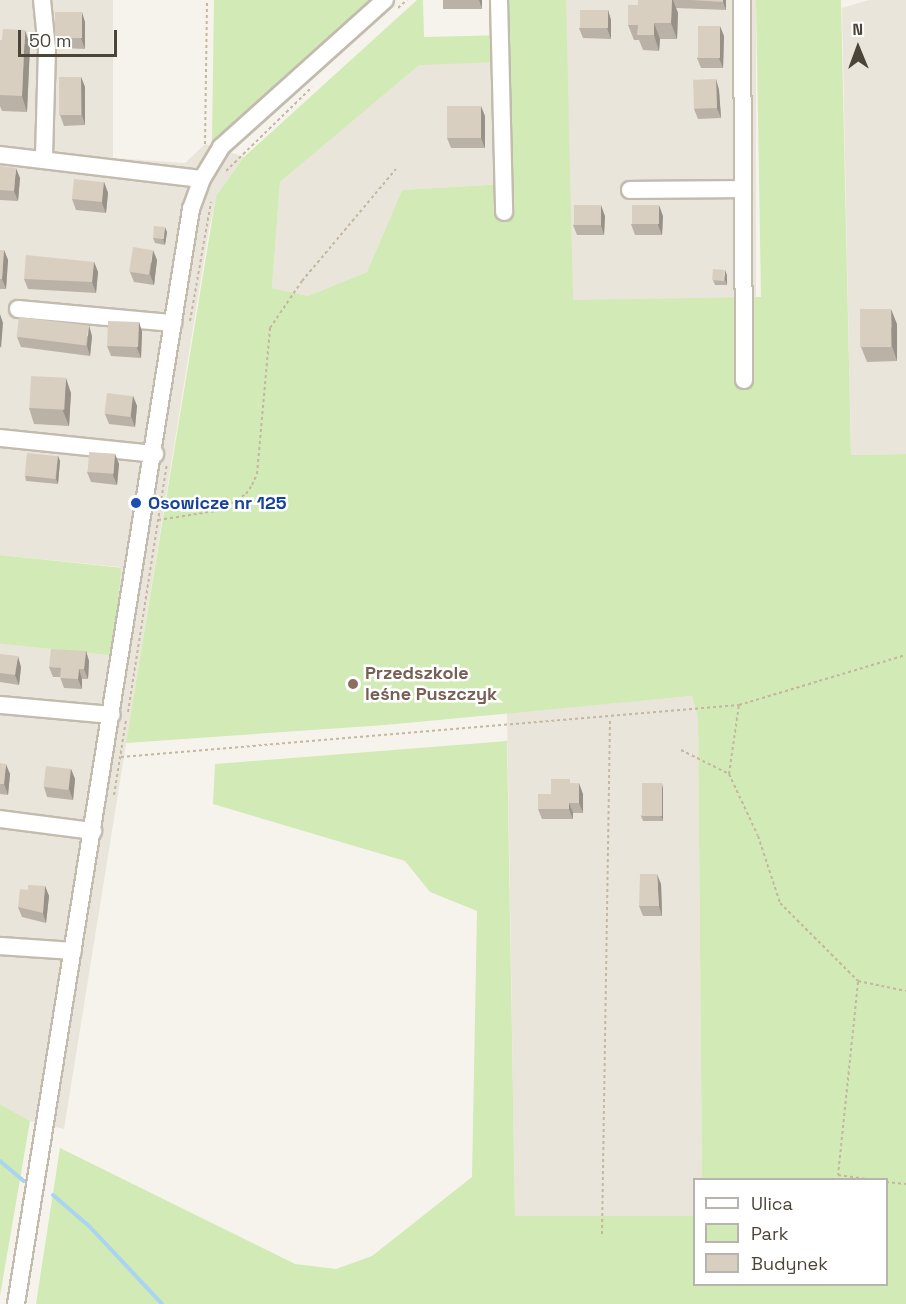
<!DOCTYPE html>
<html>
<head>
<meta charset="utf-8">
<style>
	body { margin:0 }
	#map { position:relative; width:906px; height:1304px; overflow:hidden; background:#f6f3ec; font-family:"Space Grotesk",sans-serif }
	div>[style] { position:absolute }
	.residential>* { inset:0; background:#eae5da; transform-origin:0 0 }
	.green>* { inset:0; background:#d2eab5; transform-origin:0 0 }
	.stream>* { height:4px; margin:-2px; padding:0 2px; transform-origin:2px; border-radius:2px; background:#a9d4f2 }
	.path>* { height:2px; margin-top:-1px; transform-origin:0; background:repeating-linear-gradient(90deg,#c4b79f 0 3px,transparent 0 6px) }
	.roads { filter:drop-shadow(2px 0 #c2bbae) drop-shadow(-2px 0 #c2bbae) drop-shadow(0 2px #c2bbae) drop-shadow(0 -2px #c2bbae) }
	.minor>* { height:16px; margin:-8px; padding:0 8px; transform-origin:8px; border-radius:8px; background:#fff }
	.wall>* { inset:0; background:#bab2a6; transform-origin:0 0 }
	.shaded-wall>* { inset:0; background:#979187 }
	.building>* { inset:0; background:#d8cfc1; transform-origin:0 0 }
	.dots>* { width:16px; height:16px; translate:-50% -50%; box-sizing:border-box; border:3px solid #fff; border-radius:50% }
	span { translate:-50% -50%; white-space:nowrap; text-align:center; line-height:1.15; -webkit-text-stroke:5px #fff; paint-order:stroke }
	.transit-label { font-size:18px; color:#164399; font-weight:700 }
	.left { translate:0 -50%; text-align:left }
	.education-label { font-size:18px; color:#785e54; font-weight:700 }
	.legend { position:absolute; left:693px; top:1178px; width:195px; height:108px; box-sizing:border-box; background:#fff; border:2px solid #b7b4b0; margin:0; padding:8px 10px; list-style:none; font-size:18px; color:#4b4439 }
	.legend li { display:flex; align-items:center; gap:12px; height:30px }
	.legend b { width:30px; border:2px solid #b7b4b0 }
	.north { position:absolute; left:828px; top:18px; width:60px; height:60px; -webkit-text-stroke:4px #fff; paint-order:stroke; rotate:359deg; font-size:16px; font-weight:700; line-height:24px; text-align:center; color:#4b4439 }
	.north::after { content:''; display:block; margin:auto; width:21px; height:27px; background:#4b4439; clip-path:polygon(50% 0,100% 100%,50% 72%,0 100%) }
	.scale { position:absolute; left:18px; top:30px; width:99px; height:27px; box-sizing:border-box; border:3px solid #4b4439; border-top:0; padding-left:8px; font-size:18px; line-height:21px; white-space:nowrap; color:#4b4439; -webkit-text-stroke:4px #fff; paint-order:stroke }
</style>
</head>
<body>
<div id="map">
	<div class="residential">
		<i style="clip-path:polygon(0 0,113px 0,113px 158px,185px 163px,205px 144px,244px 157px,216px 196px,208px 235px,64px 1129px,30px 1121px,0 1104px,0 643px,107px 654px,120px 567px,0 555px)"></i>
		<i style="left:566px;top:0;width:190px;height:301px"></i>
		<i style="clip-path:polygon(869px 0,906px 0,906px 454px,851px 455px,842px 8px)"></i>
		<i style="clip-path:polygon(501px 62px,503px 184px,402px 190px,367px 272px,308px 296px,272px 288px,280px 182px,419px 64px)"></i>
		<i style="clip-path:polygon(692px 696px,698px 718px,702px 1179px,694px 1180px,694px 1216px,515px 1216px,507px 713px)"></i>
	</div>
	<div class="green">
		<i style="clip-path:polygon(214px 0,369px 0,212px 142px)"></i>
		<i style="clip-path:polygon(evenodd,417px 0,423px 0,424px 37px,509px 35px,509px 0,566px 0,573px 300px,761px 297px,756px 0,841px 0,851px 455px,906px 454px,906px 1304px,36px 1304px,60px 1148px,295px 1264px,336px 1269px,372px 1256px,472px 1177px,477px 911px,430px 892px,405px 861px,213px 804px,215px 764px,507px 741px,515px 1216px,694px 1216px,694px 1284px,886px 1284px,886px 1180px,702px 1179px,698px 718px,692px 696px,385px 725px,126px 743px,216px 196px,244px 157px,417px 0,501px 62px,503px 184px,402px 190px,367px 272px,308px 296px,272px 288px,280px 182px,419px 65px,501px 62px)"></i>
		<i style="left:0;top:555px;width:122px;height:88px;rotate:6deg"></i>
		<i style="clip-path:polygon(0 1104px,30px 1121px,0 1296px)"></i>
	</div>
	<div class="stream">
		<i style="left:0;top:1161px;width:31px;rotate:40deg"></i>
		<i style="left:53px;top:1195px;width:49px;rotate:40.9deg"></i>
		<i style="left:90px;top:1227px;width:105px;rotate:46.9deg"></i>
	</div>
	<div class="path">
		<i style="left:398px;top:8px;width:12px;rotate:-42deg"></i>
		<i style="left:205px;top:144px;width:144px;rotate:-89.2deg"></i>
		<i style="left:226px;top:171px;width:120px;rotate:-44.3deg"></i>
		<i style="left:190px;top:321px;width:121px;rotate:-80deg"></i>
		<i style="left:158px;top:520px;width:65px;rotate:-8.9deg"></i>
		<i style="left:222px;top:510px;width:29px;rotate:-34deg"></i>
		<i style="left:246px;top:494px;width:11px;rotate:-56deg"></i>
		<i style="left:252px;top:485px;width:12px;rotate:-66deg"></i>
		<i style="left:257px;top:474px;width:147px;rotate:-84.9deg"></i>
		<i style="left:270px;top:328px;width:57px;rotate:-55.8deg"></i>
		<i style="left:302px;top:281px;width:146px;rotate:-50deg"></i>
		<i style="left:128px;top:712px;width:252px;rotate:-81.1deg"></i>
		<i style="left:681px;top:750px;width:54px;rotate:26.6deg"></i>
		<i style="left:729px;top:774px;width:68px;rotate:64.9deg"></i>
		<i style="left:758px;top:836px;width:71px;rotate:71.8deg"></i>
		<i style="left:780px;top:903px;width:110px;rotate:45deg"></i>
		<i style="left:858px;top:981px;width:49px;rotate:11.8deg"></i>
		<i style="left:121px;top:757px;width:620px;rotate:-4.81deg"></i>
		<i style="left:739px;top:705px;width:174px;rotate:-16.7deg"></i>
		<i style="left:729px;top:774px;width:70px;rotate:-81.8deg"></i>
		<i style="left:114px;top:795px;width:76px;rotate:-80.9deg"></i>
		<i style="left:858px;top:982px;width:194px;rotate:95.9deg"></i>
		<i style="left:838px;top:1175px;width:34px;rotate:8deg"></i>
		<i style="left:886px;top:1182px;width:20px;rotate:6deg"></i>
		<i style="left:602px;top:1234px;width:516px;rotate:-89.11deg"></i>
	</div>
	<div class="roads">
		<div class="minor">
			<i style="left:42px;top:0;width:49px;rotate:84.2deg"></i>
			<i style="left:47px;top:49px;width:110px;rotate:91.6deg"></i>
			<i style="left:499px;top:0;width:212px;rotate:88.6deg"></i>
			<i style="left:742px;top:0;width:380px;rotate:89.7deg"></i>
			<i style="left:0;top:155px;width:203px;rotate:6.8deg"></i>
			<i style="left:630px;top:190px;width:113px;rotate:-0.5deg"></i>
			<i style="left:18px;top:309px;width:156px;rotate:5.2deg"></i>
			<i style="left:0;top:438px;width:156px;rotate:5.9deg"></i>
			<i style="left:0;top:705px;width:112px;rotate:5.1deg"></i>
			<i style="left:0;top:819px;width:94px;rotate:7.4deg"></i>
			<i style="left:0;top:946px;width:73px;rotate:3.9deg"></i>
			<i style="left:16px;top:1304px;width:1109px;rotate:-80.92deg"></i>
			<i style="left:191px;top:209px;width:32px;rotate:-70deg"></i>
			<i style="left:202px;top:179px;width:37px;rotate:-59deg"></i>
			<i style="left:221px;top:147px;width:220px;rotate:-41.9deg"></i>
		</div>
	</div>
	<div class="wall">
		<i style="left:443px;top:0;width:39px;height:9px"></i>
		<i style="clip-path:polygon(638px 0,726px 0,726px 10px,676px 8px,678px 13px,677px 39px,660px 39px,659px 51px,643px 50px,639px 40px,634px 40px,628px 25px,638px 5px)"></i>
		<i style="clip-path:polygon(608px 10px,611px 20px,611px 39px,583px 38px,579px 28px)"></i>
		<i style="clip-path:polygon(85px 22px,85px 49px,59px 48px,55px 38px)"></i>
		<i style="clip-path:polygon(724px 36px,723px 68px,701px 68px,697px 58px)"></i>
		<i style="clip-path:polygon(0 40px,30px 45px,27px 112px,2px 111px,0 106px)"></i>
		<i style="clip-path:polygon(81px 77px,85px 87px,85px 125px,64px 126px,60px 115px)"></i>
		<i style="clip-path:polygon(716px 79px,719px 90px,721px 118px,698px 119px,694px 109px)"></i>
		<i style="clip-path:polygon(485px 116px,485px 148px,451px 148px,447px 138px)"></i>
		<i style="clip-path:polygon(0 166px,20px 178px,18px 201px,0 200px)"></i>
		<i style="clip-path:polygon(104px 182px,108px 193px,106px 213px,76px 210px,72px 199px)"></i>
		<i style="clip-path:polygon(605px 216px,604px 235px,577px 235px,573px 225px)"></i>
		<i style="clip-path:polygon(663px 216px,662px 235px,635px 235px,631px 224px)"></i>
		<i style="clip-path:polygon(167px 232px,165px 245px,155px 243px,153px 238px)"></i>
		<i style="clip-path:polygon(0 250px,4px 250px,8px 260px,6px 289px,0 289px)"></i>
		<i style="clip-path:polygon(157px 260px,154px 285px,134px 282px,130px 272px)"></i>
		<i style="clip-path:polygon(94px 262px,98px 272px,96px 293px,28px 289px,24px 279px)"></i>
		<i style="clip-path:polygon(727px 275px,727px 285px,715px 285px,713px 280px)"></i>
		<i style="clip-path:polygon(139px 322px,142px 332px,141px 358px,111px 356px,107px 346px)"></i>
		<i style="clip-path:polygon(897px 324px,897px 361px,867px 362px,861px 347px)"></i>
		<i style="clip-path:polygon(92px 336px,90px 356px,21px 347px,17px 337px)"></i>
		<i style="clip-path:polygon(71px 393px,69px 426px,34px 424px,29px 408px)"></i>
		<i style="clip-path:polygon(133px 396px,137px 406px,135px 427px,109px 424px,105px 414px)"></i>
		<i style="clip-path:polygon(115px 454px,119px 464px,117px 485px,91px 482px,87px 472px)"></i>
		<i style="clip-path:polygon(58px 456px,60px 461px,58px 484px,26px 481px,25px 476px)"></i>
		<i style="clip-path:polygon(86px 651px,89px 661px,88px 679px,82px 679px,82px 689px,64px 688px,60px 677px,53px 677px,49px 667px)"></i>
		<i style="clip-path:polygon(0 654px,21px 667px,19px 685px,0 682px)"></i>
		<i style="clip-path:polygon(0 763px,10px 774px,8px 795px,0 794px)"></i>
		<i style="clip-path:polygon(71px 769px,75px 779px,73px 800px,47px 797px,44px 787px)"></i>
		<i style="clip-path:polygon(572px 783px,583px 794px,583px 813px,573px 813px,573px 819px,542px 819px,538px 809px,551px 794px)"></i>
		<i style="clip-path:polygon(663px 789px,663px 821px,643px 821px,641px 816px)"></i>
		<i style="clip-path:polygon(661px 884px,662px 916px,643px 916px,639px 906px)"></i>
		<i style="clip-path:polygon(45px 886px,49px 896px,46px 923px,22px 917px,18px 907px)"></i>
	</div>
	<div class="shaded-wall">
		<i style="clip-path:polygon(479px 0,482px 0,482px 8px)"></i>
		<i style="clip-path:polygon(672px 0,673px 0,678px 13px,677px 39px,671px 23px)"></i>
		<i style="clip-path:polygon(723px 0,726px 0,726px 10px,723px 2px)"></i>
		<i style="clip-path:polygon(608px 10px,611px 20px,611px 39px,607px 28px)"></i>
		<i style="clip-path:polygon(82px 12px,85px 22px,85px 49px,81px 38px)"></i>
		<i style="clip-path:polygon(654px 23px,660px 39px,659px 51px,654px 35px)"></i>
		<i style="clip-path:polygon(720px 26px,724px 36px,723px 68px,719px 58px)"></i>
		<i style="clip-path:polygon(25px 30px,30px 45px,27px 112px,22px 96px)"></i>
		<i style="clip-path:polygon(81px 77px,85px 87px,85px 125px,82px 115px)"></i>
		<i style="clip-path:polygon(716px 79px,719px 90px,721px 118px,717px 108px)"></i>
		<i style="clip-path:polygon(481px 106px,485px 116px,485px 148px,481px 138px)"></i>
		<i style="clip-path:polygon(16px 168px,20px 178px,18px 201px,14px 191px)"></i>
		<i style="clip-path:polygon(104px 182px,108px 193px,106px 213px,102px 203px)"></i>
		<i style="clip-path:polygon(601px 205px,605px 216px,604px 235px,601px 225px)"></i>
		<i style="clip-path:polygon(659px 205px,663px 216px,662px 235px,658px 225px)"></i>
		<i style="clip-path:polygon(165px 227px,167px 232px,165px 245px,163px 239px)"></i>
		<i style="clip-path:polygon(4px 250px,8px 260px,6px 289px,2px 279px)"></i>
		<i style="clip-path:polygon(153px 250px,157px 260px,154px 285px,150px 274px)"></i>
		<i style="clip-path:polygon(94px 262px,98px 272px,96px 293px,92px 282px)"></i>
		<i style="clip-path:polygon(725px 270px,727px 275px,727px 285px,725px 280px)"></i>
		<i style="clip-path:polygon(891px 309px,897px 324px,897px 361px,892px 346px)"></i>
		<i style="clip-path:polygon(0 314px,3px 323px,1px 348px,0 346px)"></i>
		<i style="clip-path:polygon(139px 322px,142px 332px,141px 358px,137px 348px)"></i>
		<i style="clip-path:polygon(89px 325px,92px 336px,90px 356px,87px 346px)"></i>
		<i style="clip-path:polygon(66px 378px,71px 393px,69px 426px,63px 411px)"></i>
		<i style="clip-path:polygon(133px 396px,137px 406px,135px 427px,131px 416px)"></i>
		<i style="clip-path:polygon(115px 454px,119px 464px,117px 485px,113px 475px)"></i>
		<i style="clip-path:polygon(58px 456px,60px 461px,58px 484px,56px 479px)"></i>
		<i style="clip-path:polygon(86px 651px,89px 661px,88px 679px,84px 669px)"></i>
		<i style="clip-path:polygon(18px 656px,21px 667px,19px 685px,15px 675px)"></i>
		<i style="clip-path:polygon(79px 669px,82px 679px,82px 689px,78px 679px)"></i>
		<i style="clip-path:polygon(6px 764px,10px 774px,8px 795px,4px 784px)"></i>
		<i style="clip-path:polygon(71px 769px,75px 779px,73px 800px,69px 789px)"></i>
		<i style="clip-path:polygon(579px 783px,583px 794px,583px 813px,579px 803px)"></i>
		<i style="clip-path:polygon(662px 783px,663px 789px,663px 821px,661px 816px)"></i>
		<i style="clip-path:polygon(569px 803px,573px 813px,573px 819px,569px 809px)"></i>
		<i style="clip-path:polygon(657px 874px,661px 884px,662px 916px,659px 906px)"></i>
		<i style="clip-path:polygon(45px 886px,49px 896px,46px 923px,43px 913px)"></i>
	</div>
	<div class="building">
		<i style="clip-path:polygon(638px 0,672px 0,671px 23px,654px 23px,654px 35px,637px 35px,638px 25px,628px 25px,628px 5px,638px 5px)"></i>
		<i style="clip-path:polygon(691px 0,723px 0,723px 2px)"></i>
		<i style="left:580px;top:10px;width:28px;height:18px"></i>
		<i style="left:55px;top:12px;width:27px;height:26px"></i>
		<i style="left:698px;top:26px;width:22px;height:32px"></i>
		<i style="clip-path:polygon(3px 29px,25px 30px,22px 96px,0 95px,0 40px,2px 40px)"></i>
		<i style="left:59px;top:77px;width:22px;height:38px"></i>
		<i style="left:716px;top:79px;width:29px;height:23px;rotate:88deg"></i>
		<i style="left:447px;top:106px;width:34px;height:32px"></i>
		<i style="clip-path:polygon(0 166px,16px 168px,14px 191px,0 190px)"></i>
		<i style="left:74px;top:179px;width:30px;height:20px;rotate:6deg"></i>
		<i style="left:574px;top:205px;width:27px;height:20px"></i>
		<i style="left:632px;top:205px;width:27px;height:19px"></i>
		<i style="left:154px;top:226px;width:11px;height:12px;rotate:5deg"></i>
		<i style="left:133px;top:247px;width:20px;height:25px;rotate:9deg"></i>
		<i style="clip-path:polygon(0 250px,4px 250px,2px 279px,0 279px)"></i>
		<i style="clip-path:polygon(26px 255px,94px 262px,92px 282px,24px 279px)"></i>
		<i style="left:713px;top:269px;width:12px;height:11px;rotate:5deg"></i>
		<i style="left:860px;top:309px;width:31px;height:38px"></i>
		<i style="left:19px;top:317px;width:70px;height:20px;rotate:7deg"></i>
		<i style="left:108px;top:321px;width:31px;height:25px;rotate:2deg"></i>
		<i style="left:31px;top:376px;width:35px;height:32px;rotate:3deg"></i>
		<i style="left:107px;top:393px;width:26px;height:21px;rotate:7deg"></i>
		<i style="left:89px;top:452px;width:26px;height:20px;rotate:4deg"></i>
		<i style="left:27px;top:453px;width:31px;height:23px;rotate:6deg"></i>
		<i style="clip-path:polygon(51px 649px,86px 651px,84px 669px,79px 669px,78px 679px,60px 678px,61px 668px,49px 667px)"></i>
		<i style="clip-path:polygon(0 654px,18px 656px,15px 675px,0 673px)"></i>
		<i style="clip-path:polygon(0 763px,6px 764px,4px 784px,0 784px)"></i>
		<i style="left:46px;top:766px;width:25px;height:21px;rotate:7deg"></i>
		<i style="clip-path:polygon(551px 779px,570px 779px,570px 783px,579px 783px,579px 803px,569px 803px,569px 809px,538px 809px,538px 794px,551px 794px)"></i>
		<i style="left:642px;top:783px;width:20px;height:33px"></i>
		<i style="clip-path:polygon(640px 874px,657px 874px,659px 906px,639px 906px)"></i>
		<i style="clip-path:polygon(28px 885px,45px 886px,43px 913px,18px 907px,20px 889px,28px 890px)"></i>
	</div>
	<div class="dots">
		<i style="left:136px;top:503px;background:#1a4fb4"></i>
		<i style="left:353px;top:684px;background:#8d6e63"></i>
	</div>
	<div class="transit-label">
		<span class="left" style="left:148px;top:503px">Osowicze nr 125</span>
	</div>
	<div class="education-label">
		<span class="left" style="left:365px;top:684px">Przedszkole<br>leśne Puszczyk</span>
	</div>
	<ul class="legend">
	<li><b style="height:8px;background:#fff"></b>Ulica</li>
	<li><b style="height:16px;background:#d2eab5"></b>Park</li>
	<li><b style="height:16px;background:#d8cfc1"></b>Budynek</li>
	</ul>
	<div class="north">N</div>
	<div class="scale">50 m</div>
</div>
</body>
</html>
